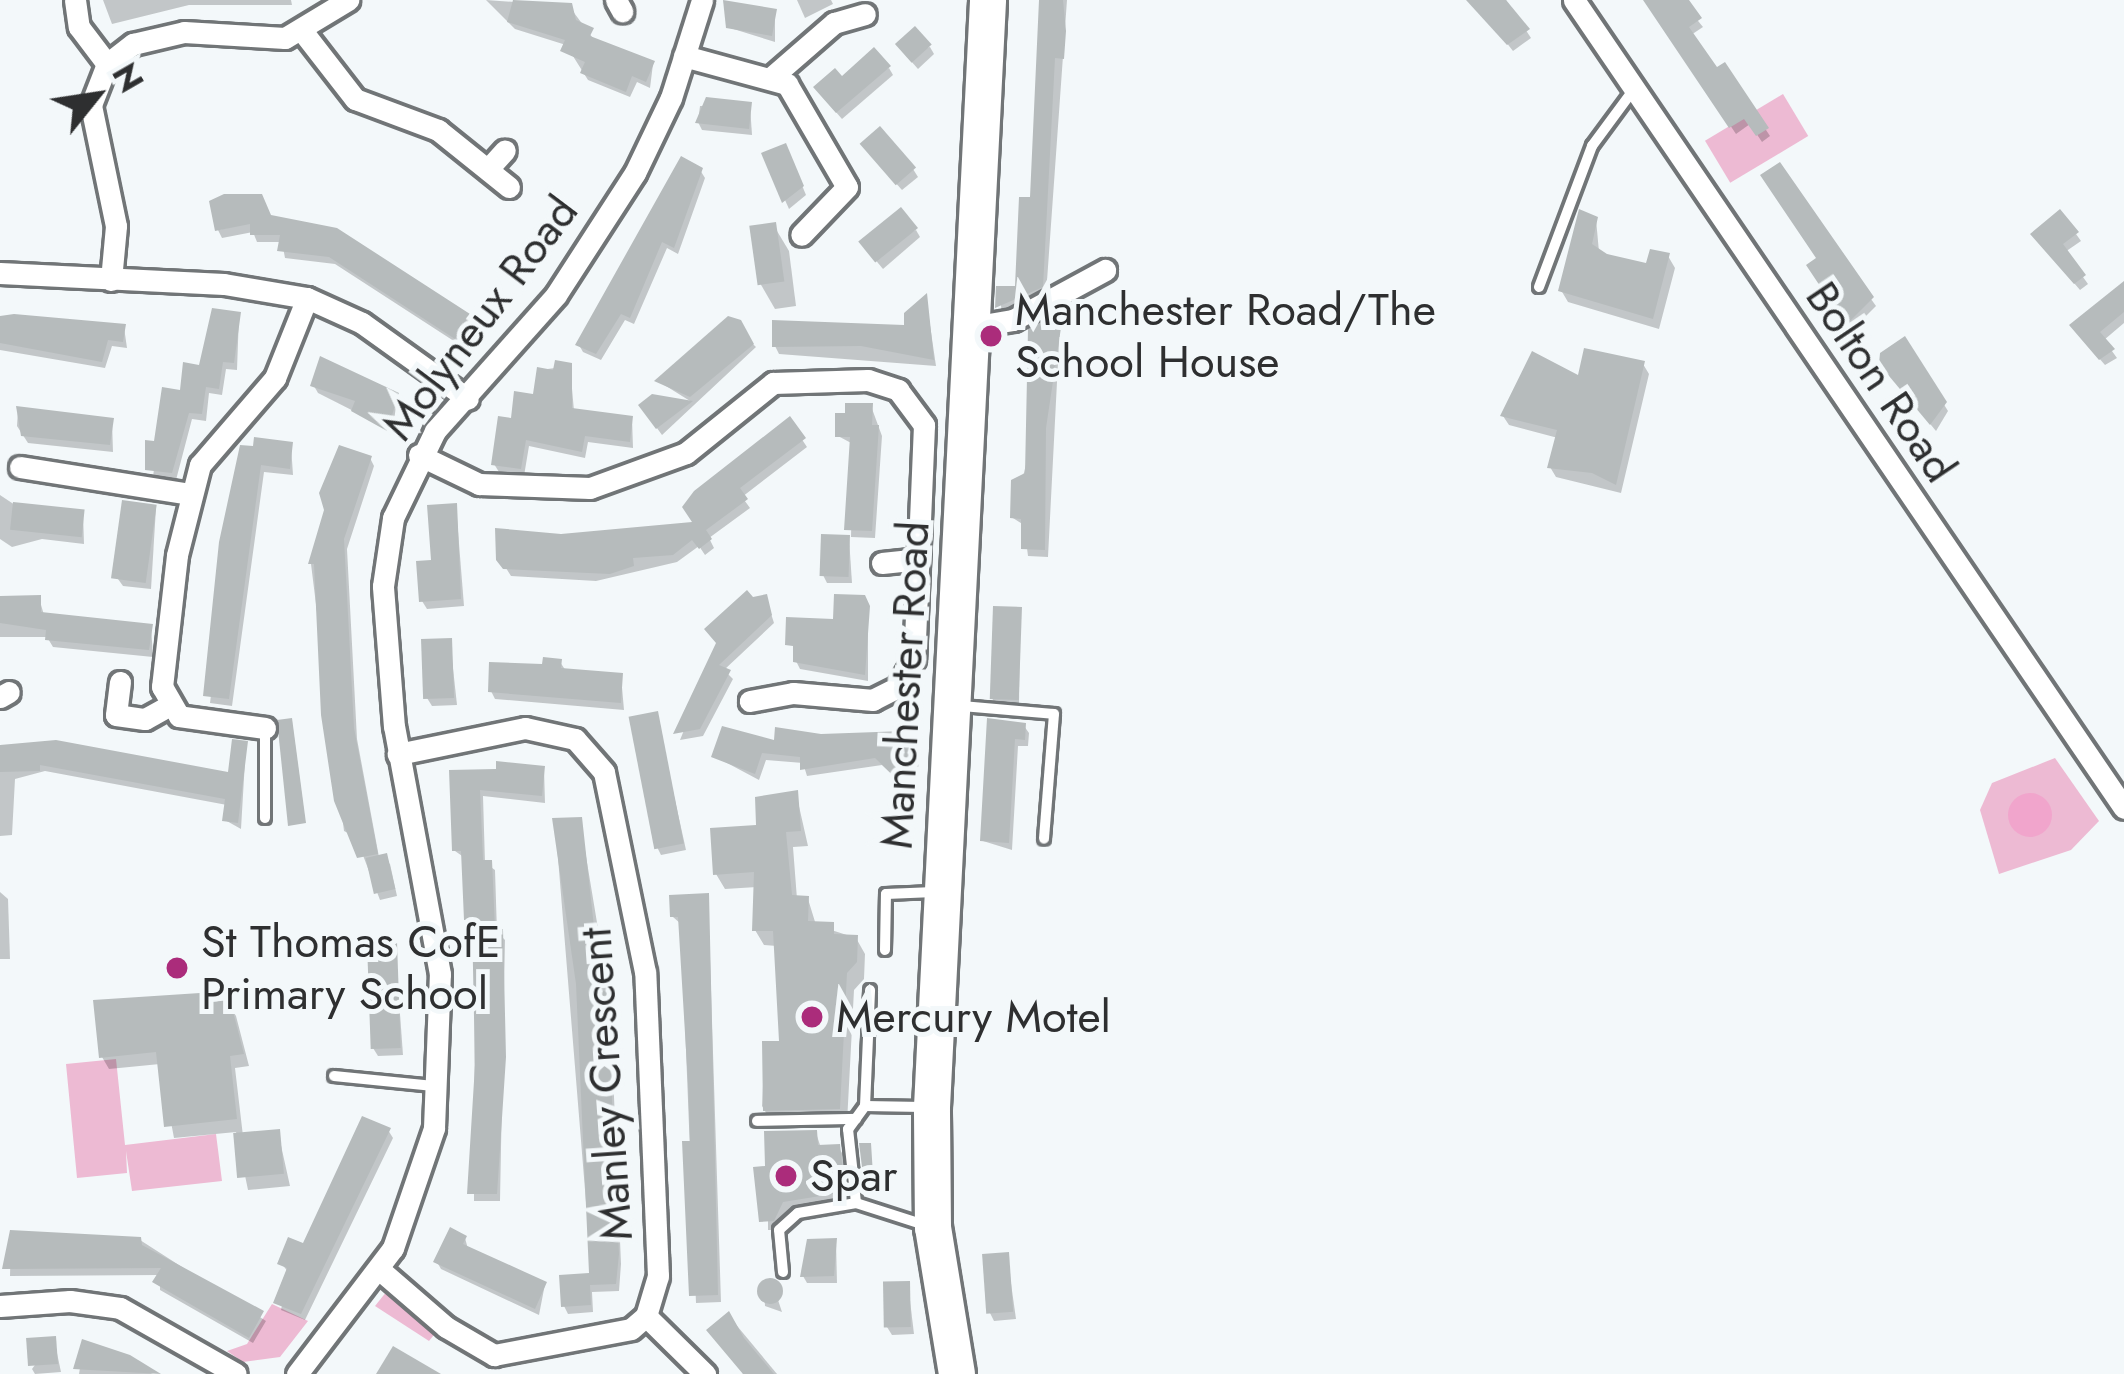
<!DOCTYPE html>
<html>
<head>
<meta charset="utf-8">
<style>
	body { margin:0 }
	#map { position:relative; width:2124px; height:1374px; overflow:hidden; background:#f3f8fa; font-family:Jost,sans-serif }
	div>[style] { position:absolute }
	.green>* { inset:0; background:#edbad3; transform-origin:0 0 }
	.water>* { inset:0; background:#f1a5cc }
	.round { border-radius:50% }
	.shadow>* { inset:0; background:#0003 }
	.building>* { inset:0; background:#b6bbbc; transform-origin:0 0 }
	.roads { filter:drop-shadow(3px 0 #717577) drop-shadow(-3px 0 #717577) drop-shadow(0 3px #717577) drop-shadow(0 -3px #717577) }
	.service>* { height:10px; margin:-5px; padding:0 5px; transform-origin:5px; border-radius:5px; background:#fff }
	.minor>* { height:21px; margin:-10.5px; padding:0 10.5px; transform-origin:10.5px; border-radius:10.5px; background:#fff }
	.primary>* { height:36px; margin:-18px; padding:0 18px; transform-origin:18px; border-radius:18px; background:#fff }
	.dots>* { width:33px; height:33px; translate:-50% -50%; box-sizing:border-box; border:6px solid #f3f8fa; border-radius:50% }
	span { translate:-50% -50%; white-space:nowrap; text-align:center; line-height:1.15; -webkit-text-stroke:10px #f3f8fa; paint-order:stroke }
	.poi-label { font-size:45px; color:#2e2f30 }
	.left { translate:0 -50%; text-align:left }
	.street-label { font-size:45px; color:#2e2f30 }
	.north { position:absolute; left:36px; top:36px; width:120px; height:120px; -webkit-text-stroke:9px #f3f8fa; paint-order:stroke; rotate:60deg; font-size:33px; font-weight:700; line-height:48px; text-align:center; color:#2e2f30 }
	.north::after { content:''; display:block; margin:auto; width:42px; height:54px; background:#2e2f30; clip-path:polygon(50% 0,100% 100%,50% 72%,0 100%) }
</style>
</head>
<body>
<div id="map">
	<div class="green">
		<i style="left:1783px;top:94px;width:49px;height:91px;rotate:59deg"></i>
		<i style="clip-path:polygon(2055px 758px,2099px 821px,2071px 850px,1999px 874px,1980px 810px,1992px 783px)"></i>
		<i style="clip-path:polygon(116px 1059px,125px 1145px,216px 1134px,222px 1181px,132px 1191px,126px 1151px,127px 1173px,77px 1178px,66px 1064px)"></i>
		<i style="clip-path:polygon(387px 1291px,438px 1330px,429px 1341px,375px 1306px)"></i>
		<i style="clip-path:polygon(272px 1304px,308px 1321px,280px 1357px,243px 1362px,227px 1351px,247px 1344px)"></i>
	</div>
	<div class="water">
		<i class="round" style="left:2008px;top:793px;width:44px;height:44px"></i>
	</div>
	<div class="shadow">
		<i style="clip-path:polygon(103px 0,291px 0,292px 5px,189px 5px,112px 24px)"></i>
		<i style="clip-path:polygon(486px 0,569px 6px,595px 41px,653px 64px,650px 88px,637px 82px,630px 97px,588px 80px,566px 45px,515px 29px)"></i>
		<i style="clip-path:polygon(797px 0,831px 0,833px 4px,805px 18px)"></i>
		<i style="clip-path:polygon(1042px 0,1067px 0,1046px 295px,1002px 314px,999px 289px,1018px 289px,1033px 200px)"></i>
		<i style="clip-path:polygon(1473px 0,1506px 0,1531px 38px,1513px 51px)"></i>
		<i style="clip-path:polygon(1646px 0,1681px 0,1703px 27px,1691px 35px,1716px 72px,1724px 66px,1770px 136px,1762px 142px,1750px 124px,1736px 134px)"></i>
		<i style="clip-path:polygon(726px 3px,775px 12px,775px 42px,727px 27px)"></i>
		<i style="clip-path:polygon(930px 47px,934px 54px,918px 69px,903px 52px)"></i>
		<i style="clip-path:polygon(889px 68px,893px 75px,842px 119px,821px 95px)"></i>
		<i style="clip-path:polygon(750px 105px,752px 135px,702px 130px,698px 122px,700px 106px)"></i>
		<i style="clip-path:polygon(868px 152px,913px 169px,918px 177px,902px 190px)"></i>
		<i style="clip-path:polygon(789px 154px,806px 195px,789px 209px,765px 155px)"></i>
		<i style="clip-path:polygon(700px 170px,705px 178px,678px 254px,667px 248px,634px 324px,625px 320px,601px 360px,583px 352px,579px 345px)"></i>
		<i style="clip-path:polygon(271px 218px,467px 316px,472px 324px,460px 345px,335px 264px,285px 258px,282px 242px,257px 242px,253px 232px,222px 238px,218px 230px)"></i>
		<i style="clip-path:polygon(1596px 219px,1599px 252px,1648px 267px,1668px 256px,1675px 268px,1659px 329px,1568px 302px,1561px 290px)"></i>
		<i style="clip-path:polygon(774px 226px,789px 251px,796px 306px,775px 309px,760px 283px)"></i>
		<i style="clip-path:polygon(916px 230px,920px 237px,883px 269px,868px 251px)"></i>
		<i style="clip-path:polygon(2076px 234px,2081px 241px,2065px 252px,2088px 284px,2080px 290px,2039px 242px)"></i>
		<i style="clip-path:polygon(1810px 266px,1871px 299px,1876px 306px,1852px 330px)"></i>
		<i style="clip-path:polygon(2124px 291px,2124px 323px,2104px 340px,2117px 358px,2105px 365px,2077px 333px)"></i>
		<i style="clip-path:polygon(926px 298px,936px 366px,779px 354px,775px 346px,907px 328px)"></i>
		<i style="clip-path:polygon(239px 315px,237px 370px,226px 369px,222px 395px,209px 393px,206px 421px,192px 419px,176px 480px,153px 477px,157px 445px,182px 393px)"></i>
		<i style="clip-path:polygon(0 316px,124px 327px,127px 348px,112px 346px,105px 368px,0 350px)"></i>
		<i style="clip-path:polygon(728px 320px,756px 347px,662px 435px,646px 413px,690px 401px,658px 381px)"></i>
		<i style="clip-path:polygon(1060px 324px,1048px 557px,1028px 556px,1024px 525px,1013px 518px)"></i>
		<i style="clip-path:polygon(1904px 340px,1948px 411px,1936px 431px,1887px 372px)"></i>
		<i style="clip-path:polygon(1643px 364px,1649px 374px,1621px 493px,1556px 477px,1550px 467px,1558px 438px,1509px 425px,1503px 416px,1581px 380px)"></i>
		<i style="clip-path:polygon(570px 366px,574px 411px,632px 418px,633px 448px,588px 442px,585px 458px,529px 446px,524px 476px,499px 472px,494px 464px,513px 421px,536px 397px,540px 370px)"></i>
		<i style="clip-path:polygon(314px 386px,397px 396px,393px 431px,318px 393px)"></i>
		<i style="clip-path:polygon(871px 406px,882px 436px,875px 538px,851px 537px,853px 444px,838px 436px)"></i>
		<i style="clip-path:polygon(18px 410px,112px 421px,113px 452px,28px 443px,17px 426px)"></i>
		<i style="clip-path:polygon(789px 420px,807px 447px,742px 497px,750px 508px,709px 538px,714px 548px,705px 555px,699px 546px,677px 562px,596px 581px,511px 576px,506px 568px,561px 537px,696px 525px)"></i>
		<i style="clip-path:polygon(291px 445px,293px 475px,264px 472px,232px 706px,210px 703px,242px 448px)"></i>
		<i style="clip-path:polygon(370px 458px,374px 466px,347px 549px,357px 739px,379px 857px,390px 864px,397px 896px,380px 900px,356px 837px,344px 831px,311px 564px)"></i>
		<i style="clip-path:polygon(0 495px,15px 505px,83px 513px,84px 544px,42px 539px,12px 547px,0 539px)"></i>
		<i style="clip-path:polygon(456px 506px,464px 606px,427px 609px,422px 601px)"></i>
		<i style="clip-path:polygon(156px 508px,151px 589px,123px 586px,118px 579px)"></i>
		<i style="clip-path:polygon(849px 538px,852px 583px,827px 583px,823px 575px)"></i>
		<i style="clip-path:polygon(39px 598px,44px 615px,151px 626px,153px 657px,53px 647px,47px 637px,0 637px,0 600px)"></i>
		<i style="clip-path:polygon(766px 598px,774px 623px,724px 670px,733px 679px,703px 736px,680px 740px,719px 644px,752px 601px)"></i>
		<i style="clip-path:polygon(868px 606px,868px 681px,800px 669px,796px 661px,836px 622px)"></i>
		<i style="clip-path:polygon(1020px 610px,1019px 708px,996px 706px,992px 698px)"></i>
		<i style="clip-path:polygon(450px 641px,457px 705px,432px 706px,427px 698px)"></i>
		<i style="clip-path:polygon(560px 662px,566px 671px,621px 676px,624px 710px,495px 699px,491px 691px)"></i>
		<i style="clip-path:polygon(656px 714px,686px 850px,661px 855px,657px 847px)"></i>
		<i style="clip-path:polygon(990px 721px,1024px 726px,1029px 733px,1028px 746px,1018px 746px,1012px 850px,983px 841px)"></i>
		<i style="clip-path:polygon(903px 734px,918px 753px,919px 785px,908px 790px,882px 765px,807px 776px,803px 763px,766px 760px,759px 780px,714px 756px,821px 737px)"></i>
		<i style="clip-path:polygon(246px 744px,241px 829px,225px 820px,227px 805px,45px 771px,15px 779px,12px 835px,0 836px,0 746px,230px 776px)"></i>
		<i style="clip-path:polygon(544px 769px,545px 803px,483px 796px,485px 863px,495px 870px,497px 932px,505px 940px,500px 1201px,474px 1201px,475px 927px,467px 920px,465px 858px,455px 851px,452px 773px)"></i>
		<i style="clip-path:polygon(796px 793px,808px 846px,793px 847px,797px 899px,808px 899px,816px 925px,856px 938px,865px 954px,864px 979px,854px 990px,847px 1123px,771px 1121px,762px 1106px,765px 1044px,782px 1045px,777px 946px,764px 945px,755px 930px,757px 887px,725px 889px,716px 874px,760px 828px,758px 799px)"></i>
		<i style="clip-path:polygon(580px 820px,610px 1001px,621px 1264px,619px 1291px,592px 1292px,593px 1312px,568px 1314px,564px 1306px,592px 1276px,555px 821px)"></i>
		<i style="clip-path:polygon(0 892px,8px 899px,10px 959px,0 959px)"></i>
		<i style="clip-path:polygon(708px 896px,721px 1302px,696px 1303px,681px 924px,673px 917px)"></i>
		<i style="clip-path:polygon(395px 945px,403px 1055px,378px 1056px,373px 1048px)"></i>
		<i style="clip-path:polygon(198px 996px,204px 1006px,228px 1003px,236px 1016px,249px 1066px,235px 1068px,243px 1136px,278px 1132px,290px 1186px,248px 1190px,236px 1132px,174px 1138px,160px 1064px,109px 1069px,102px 1057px)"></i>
		<i style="clip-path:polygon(388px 1130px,393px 1138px,305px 1320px,281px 1310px,289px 1273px,281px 1263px,305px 1247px)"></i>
		<i style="clip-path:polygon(816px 1133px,821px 1148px,838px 1147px,844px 1156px,848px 1201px,788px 1211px,779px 1230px,768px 1230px,768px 1169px)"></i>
		<i style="clip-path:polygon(11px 1233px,140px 1240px,266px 1321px,253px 1343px,160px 1290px,160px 1275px,10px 1276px)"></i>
		<i style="clip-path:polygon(465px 1238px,468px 1249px,545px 1284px,539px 1315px,441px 1269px,437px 1262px)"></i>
		<i style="clip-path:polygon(836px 1242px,837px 1283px,807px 1283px,803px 1276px)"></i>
		<i style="clip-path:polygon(1007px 1255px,1016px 1319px,994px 1321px,990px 1313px)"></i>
		<i style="clip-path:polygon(763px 1280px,774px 1288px,782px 1312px,765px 1306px)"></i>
		<i style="clip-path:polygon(908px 1284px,914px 1334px,892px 1335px,887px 1327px)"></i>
		<i style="clip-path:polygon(728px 1315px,777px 1374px,743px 1374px)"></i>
		<i style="clip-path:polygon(54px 1339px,61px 1372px,35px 1374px,32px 1369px)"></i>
		<i style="clip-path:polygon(84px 1343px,153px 1374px,79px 1374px)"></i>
	</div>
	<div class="building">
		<i style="clip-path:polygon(513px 0,572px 3px,576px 20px,594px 28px,590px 36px,655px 61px,646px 82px,632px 76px,626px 92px,580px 73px,585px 62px,560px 51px,565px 40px,507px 22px)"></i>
		<i style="clip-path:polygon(723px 0,777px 9px,772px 36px,726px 28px)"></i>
		<i style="clip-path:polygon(1039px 0,1063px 0,1066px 31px,1064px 59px,1055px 58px,1043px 287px,995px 308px,996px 286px,1015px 286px,1019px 197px,1030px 197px)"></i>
		<i style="clip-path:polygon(1466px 0,1506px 0,1530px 29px,1507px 45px)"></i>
		<i style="clip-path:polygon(1643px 0,1689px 0,1702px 18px,1689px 27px,1717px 67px,1725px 62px,1769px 128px,1756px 136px,1744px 119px,1729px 128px)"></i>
		<i style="left:915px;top:26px;width:25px;height:27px;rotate:48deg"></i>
		<i style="clip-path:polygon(874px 47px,891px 66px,836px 113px,813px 87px,835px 68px,842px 76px)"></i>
		<i style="clip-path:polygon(706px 97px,752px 102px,749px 129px,695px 123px)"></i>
		<i style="left:880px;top:126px;width:55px;height:27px;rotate:49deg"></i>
		<i style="clip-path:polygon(786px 143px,804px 186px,782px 203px,761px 153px)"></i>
		<i style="clip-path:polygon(681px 156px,703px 168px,674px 248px,662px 242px,630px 318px,621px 314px,596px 354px,575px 345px)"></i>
		<i style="clip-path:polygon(1780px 162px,1874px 297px,1846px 325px,1806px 265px,1816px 258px,1760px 175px)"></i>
		<i style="clip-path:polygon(224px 194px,262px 194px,271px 215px,337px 228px,470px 314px,455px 339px,329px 257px,277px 251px,280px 235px,250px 235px,250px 224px,215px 231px,209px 201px)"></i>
		<i style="left:901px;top:207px;width:27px;height:55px;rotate:51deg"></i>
		<i style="clip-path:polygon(1579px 209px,1598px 217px,1592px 244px,1607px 254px,1646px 263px,1650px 249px,1670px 253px,1653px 319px,1558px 291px)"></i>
		<i style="clip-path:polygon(2060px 209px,2079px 232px,2063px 244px,2086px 275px,2074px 284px,2030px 234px)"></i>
		<i style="left:776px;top:222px;width:60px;height:27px;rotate:82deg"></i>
		<i style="clip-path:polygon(2124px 281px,2124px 312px,2100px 332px,2115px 349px,2099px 360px,2069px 325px)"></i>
		<i style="clip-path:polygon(927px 293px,934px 360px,861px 346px,772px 347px,772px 320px,904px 325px,904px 313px)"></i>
		<i style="clip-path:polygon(212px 308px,241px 312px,234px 363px,223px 362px,219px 389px,206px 387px,202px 414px,189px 413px,172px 473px,145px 470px,145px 440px,154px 441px,162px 387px,180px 390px,183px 362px,199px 365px)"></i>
		<i style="clip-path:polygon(0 316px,14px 314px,126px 324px,123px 342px,108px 340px,102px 362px,0 343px)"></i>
		<i style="clip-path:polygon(728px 316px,741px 320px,754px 344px,690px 397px,654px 381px)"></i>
		<i style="clip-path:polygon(1044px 320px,1062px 321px,1046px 428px,1045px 550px,1021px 549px,1021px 519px,1010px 518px,1011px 480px,1025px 473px,1028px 329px)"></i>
		<i style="clip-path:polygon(1905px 336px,1947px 402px,1930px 425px,1879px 364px,1880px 353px)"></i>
		<i style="clip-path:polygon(1584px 348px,1645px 361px,1616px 485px,1592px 473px,1547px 468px,1557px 430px,1500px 416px,1532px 351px,1578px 375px)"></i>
		<i style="clip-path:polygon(320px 356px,399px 393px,387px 431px,351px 411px,355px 401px,310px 386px)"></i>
		<i style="clip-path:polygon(555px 360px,572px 363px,572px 408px,633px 416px,630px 442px,585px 436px,582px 452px,526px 440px,521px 469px,491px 465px,498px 416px,511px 418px,514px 391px,533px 394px,537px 367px,553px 370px)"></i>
		<i style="clip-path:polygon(652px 394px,693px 401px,656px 429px,638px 405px)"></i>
		<i style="clip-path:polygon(845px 403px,873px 403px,872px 425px,879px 425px,872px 531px,844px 530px,850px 437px,835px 437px,835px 413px,845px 413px)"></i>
		<i style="clip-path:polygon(16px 406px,114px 418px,110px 445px,21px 436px)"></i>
		<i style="clip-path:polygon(790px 416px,806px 438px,740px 488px,748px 499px,706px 530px,712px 539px,699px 549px,692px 540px,673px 555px,633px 558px,634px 566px,610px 574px,503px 569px,496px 560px,495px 528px,561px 534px,692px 522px,682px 507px,694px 491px)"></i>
		<i style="clip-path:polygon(254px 437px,293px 442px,290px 469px,261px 465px,229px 699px,203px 696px,219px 542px,240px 445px,253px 446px)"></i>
		<i style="clip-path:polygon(339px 445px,372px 456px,344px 539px,354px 728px,378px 854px,357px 858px,334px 801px,321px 715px,314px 564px,308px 564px,324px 510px,319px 493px)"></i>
		<i style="left:122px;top:500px;width:35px;height:79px;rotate:8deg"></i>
		<i style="left:13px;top:502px;width:72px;height:28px;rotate:6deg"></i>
		<i style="clip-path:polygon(457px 503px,461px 599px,419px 602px,416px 561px,431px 560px,427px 505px)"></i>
		<i style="left:821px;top:534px;width:29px;height:42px;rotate:2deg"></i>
		<i style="clip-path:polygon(747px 590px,753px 597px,767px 594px,772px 615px,719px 665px,731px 670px,700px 729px,673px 734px,716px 643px,704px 629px)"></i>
		<i style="clip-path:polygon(834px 594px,865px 595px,870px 606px,865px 675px,793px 662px,793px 646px,785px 645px,786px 617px,833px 619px)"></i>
		<i style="clip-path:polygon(41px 595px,41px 612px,153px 624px,149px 650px,45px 640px,46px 630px,0 623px,0 596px)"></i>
		<i style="left:993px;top:606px;width:29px;height:93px;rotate:2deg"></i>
		<i style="left:452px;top:638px;width:60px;height:31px;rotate:88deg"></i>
		<i style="clip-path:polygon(543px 657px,562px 659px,561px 668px,623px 673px,621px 703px,488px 692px,489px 662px,542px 664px)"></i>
		<i style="left:658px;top:711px;width:135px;height:30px;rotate:79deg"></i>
		<i style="clip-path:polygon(292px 718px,306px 823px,288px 826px,277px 720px)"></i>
		<i style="clip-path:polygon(987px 718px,1026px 723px,1025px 740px,1015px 739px,1009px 843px,980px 841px)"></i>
		<i style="clip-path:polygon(722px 726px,774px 740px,775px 727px,821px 734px,905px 731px,905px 742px,916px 742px,916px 777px,902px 784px,875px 758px,800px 770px,800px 757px,762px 753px,755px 774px,711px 757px)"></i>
		<i style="clip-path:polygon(232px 739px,248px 741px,238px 823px,222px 821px,225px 799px,40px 765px,40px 771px,0 772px,0 745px,56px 740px,228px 772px)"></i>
		<i style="clip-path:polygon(496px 761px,545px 766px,542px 796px,480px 790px,483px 860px,492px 860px,495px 929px,503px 929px,506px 1057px,497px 1194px,467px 1194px,475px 1065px,472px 920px,464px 920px,461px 851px,452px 851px,449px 770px,496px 769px)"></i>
		<i style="clip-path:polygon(798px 790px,801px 831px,786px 832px,792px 895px,809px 896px,808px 921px,834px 922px,834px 934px,858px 935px,857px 962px,847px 973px,840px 1109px,763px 1111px,762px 1041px,779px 1041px,773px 931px,752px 931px,754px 872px,713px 875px,710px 828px,756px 825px,755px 797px)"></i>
		<i style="clip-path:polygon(582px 817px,601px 991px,607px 991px,619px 1254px,616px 1284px,590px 1285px,591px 1305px,561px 1307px,559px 1275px,589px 1273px,576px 984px,552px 818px)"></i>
		<i style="left:387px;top:853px;width:37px;height:22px;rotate:77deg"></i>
		<i style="clip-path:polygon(709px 893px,718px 1295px,689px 1296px,682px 1141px,690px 1141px,688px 1083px,678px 917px,670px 917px,669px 895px)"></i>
		<i style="left:397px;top:942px;width:106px;height:30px;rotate:88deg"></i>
		<i style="clip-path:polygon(200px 993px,201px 1003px,230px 1000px,244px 1054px,230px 1056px,237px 1119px,164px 1127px,156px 1052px,99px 1058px,93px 1000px)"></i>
		<i style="clip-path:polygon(362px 1116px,391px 1128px,301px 1314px,273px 1303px,287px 1268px,277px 1264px,288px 1237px,303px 1243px)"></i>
		<i style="left:280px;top:1129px;width:45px;height:47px;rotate:85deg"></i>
		<i style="clip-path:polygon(817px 1130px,818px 1145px,840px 1144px,845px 1192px,783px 1202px,774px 1221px,759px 1222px,753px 1167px,765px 1166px,764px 1131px)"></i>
		<i style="clip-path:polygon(859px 1143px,871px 1143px,874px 1191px,865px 1191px)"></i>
		<i style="clip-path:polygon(450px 1227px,467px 1236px,463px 1244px,547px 1282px,535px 1309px,433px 1262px)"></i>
		<i style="clip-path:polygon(10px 1230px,141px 1237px,142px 1245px,264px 1311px,249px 1338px,152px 1282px,161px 1268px,2px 1269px)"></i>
		<i style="clip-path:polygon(837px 1238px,834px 1276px,800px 1277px,807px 1239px)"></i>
		<i style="left:1009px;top:1252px;width:60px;height:27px;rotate:86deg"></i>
		<i class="round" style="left:757px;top:1278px;width:26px;height:26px"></i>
		<i style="left:910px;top:1281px;width:46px;height:27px;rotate:89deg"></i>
		<i style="clip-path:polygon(729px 1311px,744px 1338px,774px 1374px,743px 1374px,706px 1330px)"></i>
		<i style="left:56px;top:1336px;width:28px;height:30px;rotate:86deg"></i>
		<i style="clip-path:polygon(82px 1339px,130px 1355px,161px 1374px,73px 1369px)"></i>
		<i style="clip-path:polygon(393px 1346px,441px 1374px,376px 1374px)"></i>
	</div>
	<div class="roads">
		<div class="service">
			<i style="left:1539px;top:287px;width:151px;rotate:-69.4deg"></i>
			<i style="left:1592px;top:146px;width:71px;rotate:-53.6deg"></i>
			<i style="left:961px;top:706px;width:93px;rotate:4.9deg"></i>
			<i style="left:1054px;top:714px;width:125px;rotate:94.6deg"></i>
			<i style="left:265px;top:818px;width:90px;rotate:-90deg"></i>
			<i style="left:885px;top:950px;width:56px;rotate:-89deg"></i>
			<i style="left:886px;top:894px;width:48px;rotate:-2.4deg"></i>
			<i style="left:334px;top:1076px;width:100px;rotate:5.7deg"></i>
			<i style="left:865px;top:1106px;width:116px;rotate:-87.5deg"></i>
			<i style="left:923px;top:1107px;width:58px;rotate:-179deg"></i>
			<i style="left:865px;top:1106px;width:29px;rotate:126deg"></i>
			<i style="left:848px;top:1129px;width:74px;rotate:83.8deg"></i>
			<i style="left:856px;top:1203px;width:72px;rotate:17.7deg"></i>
			<i style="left:757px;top:1121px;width:99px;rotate:-1.2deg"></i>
			<i style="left:783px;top:1272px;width:42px;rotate:-95.4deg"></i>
			<i style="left:779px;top:1230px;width:25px;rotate:-42deg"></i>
			<i style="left:798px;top:1213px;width:59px;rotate:-9.8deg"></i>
		</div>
		<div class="minor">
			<i style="left:75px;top:0;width:27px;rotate:82deg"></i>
			<i style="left:79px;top:27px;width:46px;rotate:52.9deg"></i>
			<i style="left:616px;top:0;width:13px;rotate:61deg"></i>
			<i style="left:1574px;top:0;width:977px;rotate:55.76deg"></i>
			<i style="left:303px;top:32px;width:85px;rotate:52.2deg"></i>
			<i style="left:355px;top:99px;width:89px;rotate:20.5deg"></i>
			<i style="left:438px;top:130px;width:91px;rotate:38.8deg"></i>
			<i style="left:684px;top:56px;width:107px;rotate:15.2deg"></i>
			<i style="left:787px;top:84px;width:119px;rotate:59.8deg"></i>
			<i style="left:847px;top:187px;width:66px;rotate:133.8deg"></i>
			<i style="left:773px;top:76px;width:81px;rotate:-41deg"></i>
			<i style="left:834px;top:23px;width:32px;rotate:-16deg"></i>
			<i style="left:488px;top:169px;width:25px;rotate:-48deg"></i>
			<i style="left:0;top:273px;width:224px;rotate:2.8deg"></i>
			<i style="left:224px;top:284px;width:84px;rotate:9.6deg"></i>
			<i style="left:307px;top:298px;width:60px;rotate:24.4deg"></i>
			<i style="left:362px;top:323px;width:130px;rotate:35.6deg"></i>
			<i style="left:111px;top:280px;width:54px;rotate:-84.7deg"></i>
			<i style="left:116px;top:226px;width:124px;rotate:-101.7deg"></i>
			<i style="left:91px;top:105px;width:44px;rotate:-68.7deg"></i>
			<i style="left:107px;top:64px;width:33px;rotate:-38deg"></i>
			<i style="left:133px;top:44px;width:52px;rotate:-13.2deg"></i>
			<i style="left:184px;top:32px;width:101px;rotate:3.4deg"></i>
			<i style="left:285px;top:38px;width:74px;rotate:-31.1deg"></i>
			<i style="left:971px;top:327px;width:43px;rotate:-9.5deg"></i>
			<i style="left:1013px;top:320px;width:105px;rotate:-28.5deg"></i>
			<i style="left:419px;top:455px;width:67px;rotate:25.8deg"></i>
			<i style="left:479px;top:484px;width:111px;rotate:2.1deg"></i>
			<i style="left:590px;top:488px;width:102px;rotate:-20deg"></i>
			<i style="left:686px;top:453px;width:112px;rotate:-38.8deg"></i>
			<i style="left:773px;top:383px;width:95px;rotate:-1.8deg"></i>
			<i style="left:868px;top:380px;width:32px;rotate:18deg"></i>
			<i style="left:898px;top:390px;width:44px;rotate:53.4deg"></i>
			<i style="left:924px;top:425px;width:234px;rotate:92.4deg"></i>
			<i style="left:914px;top:659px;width:32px;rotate:120deg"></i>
			<i style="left:898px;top:687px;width:28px;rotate:153deg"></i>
			<i style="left:873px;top:700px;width:80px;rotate:-175deg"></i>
			<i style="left:793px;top:693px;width:44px;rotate:169.5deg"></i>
			<i style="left:20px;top:467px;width:172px;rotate:9deg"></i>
			<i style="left:882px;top:563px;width:36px;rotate:-6deg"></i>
			<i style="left:120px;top:682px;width:33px;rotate:97deg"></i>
			<i style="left:116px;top:715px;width:29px;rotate:8deg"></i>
			<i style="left:145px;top:719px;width:26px;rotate:-29deg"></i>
			<i style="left:0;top:697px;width:10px;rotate:-29deg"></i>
			<i style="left:265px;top:728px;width:87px;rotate:-172.1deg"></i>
			<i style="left:179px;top:716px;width:34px;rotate:-120deg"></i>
			<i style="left:162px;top:687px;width:133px;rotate:-83.5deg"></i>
			<i style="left:177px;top:555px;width:93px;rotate:-75.7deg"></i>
			<i style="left:200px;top:465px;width:115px;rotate:-49.2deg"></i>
			<i style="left:275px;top:378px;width:86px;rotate:-68.2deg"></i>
			<i style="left:380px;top:1270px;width:87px;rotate:40.8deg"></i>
			<i style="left:446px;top:1327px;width:56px;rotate:30.3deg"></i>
			<i style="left:494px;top:1355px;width:139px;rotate:-10.7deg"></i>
			<i style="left:631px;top:1329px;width:20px;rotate:-41deg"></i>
			<i style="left:646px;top:1316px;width:42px;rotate:-73.3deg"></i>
			<i style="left:658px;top:1276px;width:304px;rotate:-92.4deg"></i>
			<i style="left:645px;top:972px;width:204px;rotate:-101.6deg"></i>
			<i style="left:604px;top:772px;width:44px;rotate:-131.3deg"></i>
			<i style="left:575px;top:739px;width:51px;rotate:-167.6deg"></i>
			<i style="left:525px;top:728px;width:130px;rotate:168.4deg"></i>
			<i style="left:0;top:1306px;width:70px;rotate:-4.1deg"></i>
			<i style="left:70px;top:1301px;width:50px;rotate:8deg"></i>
			<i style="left:120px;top:1308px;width:133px;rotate:29.6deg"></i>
			<i style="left:646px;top:1316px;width:83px;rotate:44.5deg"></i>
			<i style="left:297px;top:1374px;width:158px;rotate:-52.7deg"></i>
			<i style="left:393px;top:1248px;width:127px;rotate:-71.1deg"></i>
			<i style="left:434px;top:1128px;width:154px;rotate:-87.8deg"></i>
			<i style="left:440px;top:974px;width:251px;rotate:-100.5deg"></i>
			<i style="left:394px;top:727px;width:141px;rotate:-94.5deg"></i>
			<i style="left:383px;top:586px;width:69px;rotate:-81.6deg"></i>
			<i style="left:393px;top:518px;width:97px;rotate:-64.2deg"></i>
			<i style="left:435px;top:431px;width:182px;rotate:-48.3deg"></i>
			<i style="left:556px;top:295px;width:145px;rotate:-57.1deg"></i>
			<i style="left:635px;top:173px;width:83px;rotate:-64.4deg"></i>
			<i style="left:671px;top:98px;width:103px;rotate:-72.4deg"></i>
		</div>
		<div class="primary">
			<i style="left:957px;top:1374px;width:148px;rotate:-99.3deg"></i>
			<i style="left:933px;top:1228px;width:121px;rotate:-90.5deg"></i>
			<i style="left:932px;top:1107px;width:1108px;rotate:-87.1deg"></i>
		</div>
	</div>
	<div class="dots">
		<i style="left:991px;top:336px;background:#ab2c7b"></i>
		<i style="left:177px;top:968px;background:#ab2c7b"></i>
		<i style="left:812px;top:1017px;background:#ab2c7b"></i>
		<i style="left:786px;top:1176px;background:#ab2c7b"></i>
	</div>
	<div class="poi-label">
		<span class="left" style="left:1015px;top:336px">Manchester Road/The<br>School House</span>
		<span class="left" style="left:201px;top:968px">St Thomas CofE<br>Primary School</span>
		<span class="left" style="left:836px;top:1017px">Mercury Motel</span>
		<span class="left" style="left:810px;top:1176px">Spar</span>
	</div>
	<div class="street-label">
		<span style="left:480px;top:318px;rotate:-53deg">Molyneux Road</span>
		<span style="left:1881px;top:382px;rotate:56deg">Bolton Road</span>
		<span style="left:905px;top:685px;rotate:-87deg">Manchester Road</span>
		<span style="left:606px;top:1084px;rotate:-94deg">Manley Crescent</span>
	</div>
	<div class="north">N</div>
</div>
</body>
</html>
